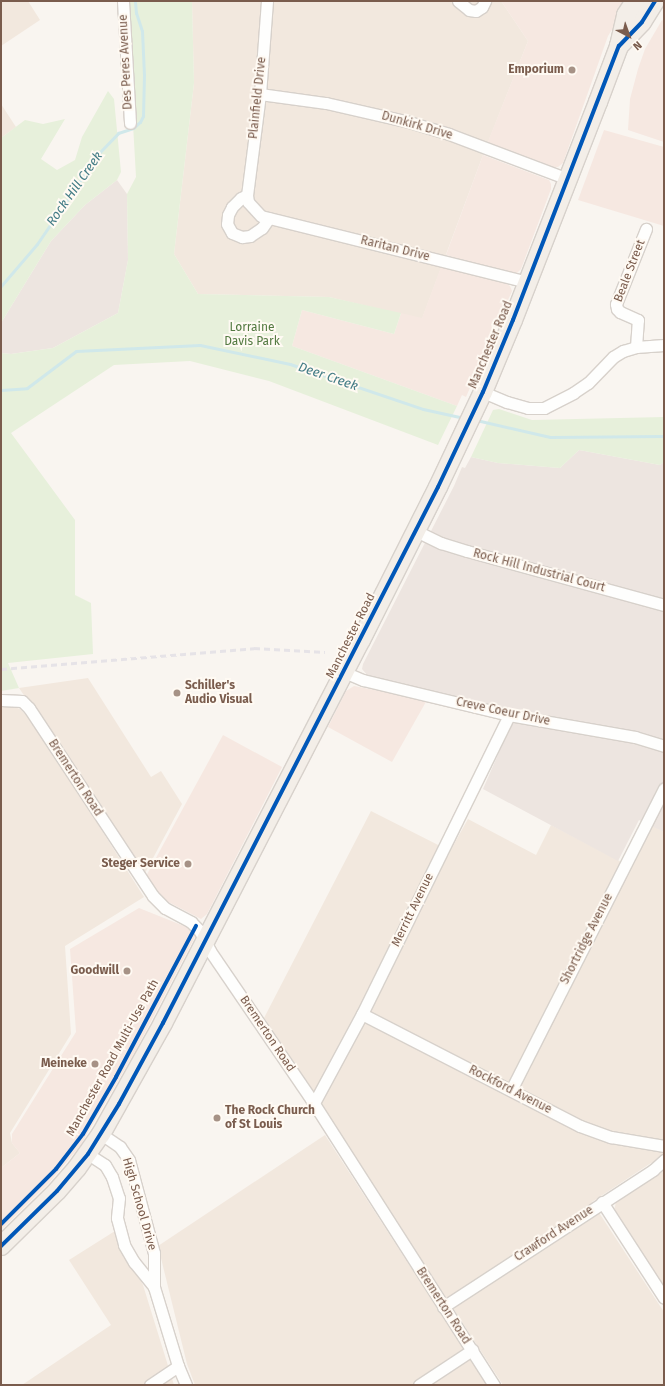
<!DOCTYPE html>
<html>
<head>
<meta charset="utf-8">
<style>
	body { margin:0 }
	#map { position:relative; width:665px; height:1386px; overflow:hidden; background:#f9f5f0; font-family:"Fira Sans",sans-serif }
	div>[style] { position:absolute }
	.residential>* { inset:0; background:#f2e8de }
	.commercial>* { inset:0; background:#f6e8e1 }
	.industrial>* { inset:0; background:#ede5e0 }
	.green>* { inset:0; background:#e7f0db }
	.stream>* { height:3px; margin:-1.5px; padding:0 1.5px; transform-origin:1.5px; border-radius:1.5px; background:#d0e8ea }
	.roads { filter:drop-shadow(1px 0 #d7d1cb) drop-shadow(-1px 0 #d7d1cb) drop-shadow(0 1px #d7d1cb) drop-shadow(0 -1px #d7d1cb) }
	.minor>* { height:11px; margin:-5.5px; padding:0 5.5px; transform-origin:5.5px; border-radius:5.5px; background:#fefefd }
	.primary>* { height:18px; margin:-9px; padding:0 9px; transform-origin:9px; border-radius:9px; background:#f3eee8 }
	.rail>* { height:3px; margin-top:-1.5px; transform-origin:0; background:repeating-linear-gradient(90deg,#e6e3e7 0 6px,transparent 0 10px) }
	.cycleway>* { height:4px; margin:-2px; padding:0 2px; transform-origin:2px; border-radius:2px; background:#0057b8 }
	.dots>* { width:11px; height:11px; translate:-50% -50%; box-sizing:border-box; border:2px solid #fffaf3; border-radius:50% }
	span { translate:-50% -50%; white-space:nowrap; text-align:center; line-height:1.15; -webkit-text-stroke:4px #fffaf3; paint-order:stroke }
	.street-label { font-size:12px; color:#7a5c4d }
	.poi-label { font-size:12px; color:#7a5c4d; font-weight:700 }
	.right { translate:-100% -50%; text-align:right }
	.left { translate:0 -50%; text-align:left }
	.park-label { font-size:12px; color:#537a41 }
	.water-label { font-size:13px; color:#437c86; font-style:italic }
	.frame { position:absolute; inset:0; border:2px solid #7a5c4d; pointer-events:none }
	.north { position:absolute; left:609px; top:16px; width:40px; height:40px; -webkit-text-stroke:3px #fffaf3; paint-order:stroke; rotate:139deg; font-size:11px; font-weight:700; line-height:16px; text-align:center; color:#7a5c4d }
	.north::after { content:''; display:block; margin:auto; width:14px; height:18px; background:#7a5c4d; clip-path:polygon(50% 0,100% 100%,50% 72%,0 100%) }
</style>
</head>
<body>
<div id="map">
	<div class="residential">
		<i style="clip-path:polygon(1px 1px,28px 1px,40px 20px,1px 46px)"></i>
		<i style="clip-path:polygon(192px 1px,501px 1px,528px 41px,483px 155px,422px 319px,329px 297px,198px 294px,174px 254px,194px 83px)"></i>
		<i style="clip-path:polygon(1px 104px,16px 127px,1px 138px)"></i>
		<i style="clip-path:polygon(88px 678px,151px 777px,161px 771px,182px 804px,145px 873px,19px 688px)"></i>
		<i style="clip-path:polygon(12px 706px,20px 709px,33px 722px,144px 897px,65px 946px,71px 1034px,10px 1133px,12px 1143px,20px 1153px,1px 1168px,1px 707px)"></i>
		<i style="clip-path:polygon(371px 811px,450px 851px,468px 819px,536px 855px,551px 825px,631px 867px,653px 826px,664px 832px,664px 1158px,651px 1163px,592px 1202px,664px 1312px,664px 1385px,503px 1385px,264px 1018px)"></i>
		<i style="clip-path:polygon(325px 1135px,487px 1385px,195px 1385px,187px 1364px,158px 1246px)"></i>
		<i style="clip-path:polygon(664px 1171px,664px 1288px,614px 1211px,616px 1202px)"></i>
		<i style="clip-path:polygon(115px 1231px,143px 1285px,174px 1385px,22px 1385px,111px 1325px,69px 1260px)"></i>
	</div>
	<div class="commercial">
		<i style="clip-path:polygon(501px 1px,630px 1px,608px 36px,563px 163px,558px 167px,551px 168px,487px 144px,528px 41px)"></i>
		<i style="clip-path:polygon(662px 20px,664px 21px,664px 142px,628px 130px,630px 99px,638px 69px,645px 49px)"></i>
		<i style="clip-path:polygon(604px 130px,664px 147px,664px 226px,578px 200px)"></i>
		<i style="clip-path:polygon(483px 155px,549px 180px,551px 184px,551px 189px,521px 269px,517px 273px,512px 274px,446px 255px)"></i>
		<i style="clip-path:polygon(441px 267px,505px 283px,510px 286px,512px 291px,466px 397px,462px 395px,457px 406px,292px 346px,302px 310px,394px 334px,401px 313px,422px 318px)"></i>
		<i style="clip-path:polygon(354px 686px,427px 700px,392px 762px,328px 727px,346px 691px)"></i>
		<i style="clip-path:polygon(223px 735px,282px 767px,207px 914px,201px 919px,159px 897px,145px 878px)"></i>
		<i style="clip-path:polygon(139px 908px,189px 928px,195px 933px,195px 937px,136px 1050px,80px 1146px,49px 1183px,1px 1230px,1px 1168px,20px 1153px,12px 1143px,12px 1134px,76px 1032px,70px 949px)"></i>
	</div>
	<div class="industrial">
		<i style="clip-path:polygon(117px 180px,127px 194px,128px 260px,118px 313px,53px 348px,11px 354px,1px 353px,1px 323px,51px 241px,85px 205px)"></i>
		<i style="clip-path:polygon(579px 450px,660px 465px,664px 462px,664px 832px,639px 820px,618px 861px,483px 789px,517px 711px,368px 676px,362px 669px,363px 664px,454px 486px,462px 467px,465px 468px,471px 457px,498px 463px,560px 468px)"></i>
	</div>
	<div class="green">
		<i style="clip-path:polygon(126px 1px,192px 1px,194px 83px,174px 254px,198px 294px,329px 297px,401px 313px,394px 334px,302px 310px,292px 346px,457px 406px,438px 445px,269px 381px,190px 361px,114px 365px,11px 433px,75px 520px,75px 595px,91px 603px,93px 654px,8px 663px,19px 688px,1px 691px,1px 353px,11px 354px,53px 348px,118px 313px,128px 260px,127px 194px,136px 177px)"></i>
		<i style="clip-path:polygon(108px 91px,114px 99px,121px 172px,117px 180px,85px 205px,51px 241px,1px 323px,1px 138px,25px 120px,43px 124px,65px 119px,41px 159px,57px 170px,75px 160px,82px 137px)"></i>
		<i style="clip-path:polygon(499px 409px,532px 420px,664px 417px,664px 462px,660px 465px,579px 450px,560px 468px,498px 463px,471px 457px,493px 410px)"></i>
	</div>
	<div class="stream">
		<i style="left:1px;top:286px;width:55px;rotate:-49.4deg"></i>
		<i style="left:37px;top:244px;width:110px;rotate:-55.7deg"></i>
		<i style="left:99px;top:153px;width:28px;rotate:-46deg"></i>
		<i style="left:118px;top:133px;width:16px;rotate:-18deg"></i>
		<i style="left:133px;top:128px;width:9px;rotate:-41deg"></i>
		<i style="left:140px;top:122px;width:7px;rotate:-63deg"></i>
		<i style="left:143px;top:116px;width:41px;rotate:-88.6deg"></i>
		<i style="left:144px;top:75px;width:44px;rotate:-92.6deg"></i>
		<i style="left:142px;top:31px;width:19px;rotate:-108deg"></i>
		<i style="left:136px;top:13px;width:12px;rotate:-95deg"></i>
		<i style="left:1px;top:390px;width:26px;rotate:-4deg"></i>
		<i style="left:27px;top:388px;width:61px;rotate:-37.1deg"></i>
		<i style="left:76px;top:351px;width:124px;rotate:-2.8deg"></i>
		<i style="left:200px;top:345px;width:92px;rotate:11.9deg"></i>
		<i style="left:290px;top:364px;width:140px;rotate:18.7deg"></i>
		<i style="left:423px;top:409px;width:42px;rotate:12.4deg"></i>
		<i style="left:476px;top:420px;width:76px;rotate:12.9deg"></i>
		<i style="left:550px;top:437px;width:114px;rotate:-0.5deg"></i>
	</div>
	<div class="roads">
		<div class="minor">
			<i style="left:123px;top:1px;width:122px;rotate:86.7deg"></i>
			<i style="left:267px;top:1px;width:93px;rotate:94.3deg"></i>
			<i style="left:260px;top:94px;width:102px;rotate:97.3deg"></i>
			<i style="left:247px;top:195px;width:7px;rotate:82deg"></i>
			<i style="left:248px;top:202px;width:19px;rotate:47deg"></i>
			<i style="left:261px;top:216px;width:274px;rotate:13.9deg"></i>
			<i style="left:458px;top:1px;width:14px;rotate:39deg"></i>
			<i style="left:469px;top:10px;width:7px;rotate:8deg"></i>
			<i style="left:476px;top:11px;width:7px;rotate:-34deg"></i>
			<i style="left:482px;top:7px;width:7px;rotate:-63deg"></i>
			<i style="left:260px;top:94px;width:67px;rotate:7.8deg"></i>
			<i style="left:326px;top:103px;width:85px;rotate:12.9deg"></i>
			<i style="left:409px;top:122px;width:42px;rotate:16.7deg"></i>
			<i style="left:449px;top:134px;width:127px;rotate:20.7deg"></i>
			<i style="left:247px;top:195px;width:7px;rotate:153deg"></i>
			<i style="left:241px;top:198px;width:13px;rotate:135deg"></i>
			<i style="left:232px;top:207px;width:9px;rotate:117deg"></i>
			<i style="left:228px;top:215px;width:9px;rotate:96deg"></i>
			<i style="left:227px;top:224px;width:10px;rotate:61deg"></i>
			<i style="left:232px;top:233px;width:11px;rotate:22deg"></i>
			<i style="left:242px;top:237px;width:8px;rotate:-7deg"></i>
			<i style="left:250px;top:236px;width:14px;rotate:-34deg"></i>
			<i style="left:262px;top:228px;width:12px;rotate:-55deg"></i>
			<i style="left:636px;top:347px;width:27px;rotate:-86deg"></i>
			<i style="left:638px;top:320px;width:20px;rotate:-156deg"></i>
			<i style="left:620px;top:312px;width:4px;rotate:-135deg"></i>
			<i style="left:617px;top:309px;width:5px;rotate:-101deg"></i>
			<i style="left:616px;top:304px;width:81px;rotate:-68.2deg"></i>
			<i style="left:483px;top:392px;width:26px;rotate:23deg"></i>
			<i style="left:507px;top:402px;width:22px;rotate:16deg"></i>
			<i style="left:528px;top:408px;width:16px"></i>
			<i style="left:544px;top:408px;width:33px;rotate:-27deg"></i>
			<i style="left:573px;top:393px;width:18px;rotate:-34deg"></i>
			<i style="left:588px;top:383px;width:36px;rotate:-46deg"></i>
			<i style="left:613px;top:357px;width:12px;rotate:-31deg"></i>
			<i style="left:623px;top:351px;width:14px;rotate:-17deg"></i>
			<i style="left:636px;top:347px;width:28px;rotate:-4deg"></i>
			<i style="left:416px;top:531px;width:28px;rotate:26deg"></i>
			<i style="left:441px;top:543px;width:27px;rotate:17deg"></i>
			<i style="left:467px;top:551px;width:204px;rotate:15.3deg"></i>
			<i style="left:344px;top:672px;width:21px;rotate:23deg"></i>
			<i style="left:363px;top:680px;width:150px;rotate:13.5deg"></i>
			<i style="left:509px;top:715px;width:128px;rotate:9.9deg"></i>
			<i style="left:635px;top:737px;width:30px;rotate:17deg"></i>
			<i style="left:1px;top:700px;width:21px;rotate:3deg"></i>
			<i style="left:22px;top:701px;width:10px;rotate:45deg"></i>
			<i style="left:29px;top:708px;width:225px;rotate:56.6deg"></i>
			<i style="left:153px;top:896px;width:17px;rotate:45deg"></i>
			<i style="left:165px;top:908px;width:30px;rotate:28deg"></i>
			<i style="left:191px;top:922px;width:11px;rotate:45deg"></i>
			<i style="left:199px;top:930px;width:24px;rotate:62deg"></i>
			<i style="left:210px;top:951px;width:179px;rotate:55.7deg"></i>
			<i style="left:311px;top:1099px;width:340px;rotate:57.4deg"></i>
			<i style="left:362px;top:1014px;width:245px;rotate:27.2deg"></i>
			<i style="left:580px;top:1126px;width:33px;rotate:20deg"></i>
			<i style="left:611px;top:1137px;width:54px;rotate:9.6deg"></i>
			<i style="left:511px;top:1090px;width:338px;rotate:-63.1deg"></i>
			<i style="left:314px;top:1103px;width:101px;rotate:-61.7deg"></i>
			<i style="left:362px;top:1014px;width:333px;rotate:-63.8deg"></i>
			<i style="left:101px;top:1134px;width:23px;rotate:34deg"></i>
			<i style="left:120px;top:1147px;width:16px;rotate:55deg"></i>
			<i style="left:129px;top:1160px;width:96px;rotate:75deg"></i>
			<i style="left:154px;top:1253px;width:34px;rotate:90deg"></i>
			<i style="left:154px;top:1287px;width:83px;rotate:73.1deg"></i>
			<i style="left:178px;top:1366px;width:21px;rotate:67deg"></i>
			<i style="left:88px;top:1154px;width:20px;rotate:33deg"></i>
			<i style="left:105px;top:1165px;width:14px;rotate:60deg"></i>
			<i style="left:112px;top:1177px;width:22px;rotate:72deg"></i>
			<i style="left:119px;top:1198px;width:20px;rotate:96deg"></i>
			<i style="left:117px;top:1218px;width:28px;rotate:75deg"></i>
			<i style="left:124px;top:1245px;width:20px;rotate:60deg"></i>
			<i style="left:134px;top:1262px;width:32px;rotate:51deg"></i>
			<i style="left:602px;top:1202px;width:114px;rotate:57.1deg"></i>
			<i style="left:443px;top:1307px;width:251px;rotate:-33.1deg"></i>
			<i style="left:653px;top:1170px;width:15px;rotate:-42deg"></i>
			<i style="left:150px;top:1385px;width:34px;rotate:-34deg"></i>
			<i style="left:419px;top:1385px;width:64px;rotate:-33.4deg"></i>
		</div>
		<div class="primary">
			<i style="left:619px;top:46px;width:33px;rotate:-46deg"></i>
			<i style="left:642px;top:22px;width:25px;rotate:-58deg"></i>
			<i style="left:1px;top:1246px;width:78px;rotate:-44.5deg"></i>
			<i style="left:57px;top:1191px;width:30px;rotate:-49deg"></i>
			<i style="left:77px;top:1168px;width:42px;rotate:-54.8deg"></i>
			<i style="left:101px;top:1134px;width:127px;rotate:-60.8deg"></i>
			<i style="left:163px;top:1023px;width:431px;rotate:-62.7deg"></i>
			<i style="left:361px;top:640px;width:171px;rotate:-63.3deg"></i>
			<i style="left:438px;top:487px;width:105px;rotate:-64.7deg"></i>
			<i style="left:483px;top:392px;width:78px;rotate:-67.4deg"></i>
			<i style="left:513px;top:320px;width:234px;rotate:-68.7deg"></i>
			<i style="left:598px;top:102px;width:60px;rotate:-69.4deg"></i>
			<i style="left:619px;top:46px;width:32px;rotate:-77deg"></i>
			<i style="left:626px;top:15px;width:17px;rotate:-57deg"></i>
		</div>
	</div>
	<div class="rail">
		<i style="left:1px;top:669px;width:254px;rotate:-4.7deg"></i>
		<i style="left:254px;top:648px;width:71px;rotate:3.2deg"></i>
	</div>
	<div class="cycleway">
		<i style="left:1px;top:1224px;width:78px;rotate:-45deg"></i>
		<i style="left:56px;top:1169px;width:44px;rotate:-52.4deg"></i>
		<i style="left:83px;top:1134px;width:66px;rotate:-59.9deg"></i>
		<i style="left:116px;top:1077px;width:171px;rotate:-62.1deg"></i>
		<i style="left:1px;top:1246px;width:78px;rotate:-44.5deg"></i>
		<i style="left:57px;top:1191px;width:48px;rotate:-50deg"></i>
		<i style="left:88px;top:1154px;width:59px;rotate:-58.2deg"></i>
		<i style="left:119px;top:1104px;width:92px;rotate:-61.5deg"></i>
		<i style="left:163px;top:1023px;width:602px;rotate:-62.84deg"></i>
		<i style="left:438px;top:487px;width:105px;rotate:-64.7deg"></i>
		<i style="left:483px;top:392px;width:78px;rotate:-67.4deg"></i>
		<i style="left:513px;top:320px;width:294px;rotate:-68.9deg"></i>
		<i style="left:619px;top:46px;width:33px;rotate:-46deg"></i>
		<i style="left:642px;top:22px;width:25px;rotate:-58deg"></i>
	</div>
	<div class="dots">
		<i style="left:572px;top:70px;background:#a69286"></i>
		<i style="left:177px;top:693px;background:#a69286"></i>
		<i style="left:188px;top:864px;background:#a69286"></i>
		<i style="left:127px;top:971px;background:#a69286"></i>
		<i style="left:95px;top:1064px;background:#a69286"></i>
		<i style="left:217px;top:1118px;background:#a69286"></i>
	</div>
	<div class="street-label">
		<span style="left:126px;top:62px;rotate:-93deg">Des Peres Avenue</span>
		<span style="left:258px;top:98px;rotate:-84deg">Plainfield Drive</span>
		<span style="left:417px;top:126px;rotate:16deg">Dunkirk Drive</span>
		<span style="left:395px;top:249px;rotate:14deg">Raritan Drive</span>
		<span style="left:630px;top:271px;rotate:-69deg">Beale Street</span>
		<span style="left:491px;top:345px;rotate:-67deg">Manchester Road</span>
		<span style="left:539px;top:571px;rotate:15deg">Rock Hill Industrial Court</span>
		<span style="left:351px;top:636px;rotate:-63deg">Manchester Road</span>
		<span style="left:503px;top:712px;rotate:12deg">Creve Coeur Drive</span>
		<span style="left:75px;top:778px;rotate:57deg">Bremerton Road</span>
		<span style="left:413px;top:910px;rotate:-64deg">Merritt Avenue</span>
		<span style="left:587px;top:939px;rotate:-63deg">Shortridge Avenue</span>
		<span style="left:267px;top:1034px;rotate:56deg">Bremerton Road</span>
		<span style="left:113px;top:1058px;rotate:-61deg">Manchester Road Multi-Use Path</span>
		<span style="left:510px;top:1090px;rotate:27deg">Rockford Avenue</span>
		<span style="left:139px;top:1204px;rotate:74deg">High School Drive</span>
		<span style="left:554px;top:1234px;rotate:-33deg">Crawford Avenue</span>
		<span style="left:443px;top:1306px;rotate:57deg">Bremerton Road</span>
	</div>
	<div class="poi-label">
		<span class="right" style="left:564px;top:70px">Emporium</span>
		<span class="left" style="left:185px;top:693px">Schiller's<br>Audio Visual</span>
		<span class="right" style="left:180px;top:864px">Steger Service</span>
		<span class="right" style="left:119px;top:971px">Goodwill</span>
		<span class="right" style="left:87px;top:1064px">Meineke</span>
		<span class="left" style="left:225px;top:1118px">The Rock Church<br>of St Louis</span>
	</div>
	<div class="park-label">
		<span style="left:252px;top:335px">Lorraine<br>Davis Park</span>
	</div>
	<div class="water-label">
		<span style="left:75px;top:189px;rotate:-55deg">Rock Hill Creek</span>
		<span style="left:328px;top:377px;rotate:19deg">Deer Creek</span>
	</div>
	<div class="frame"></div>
	<div class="north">N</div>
</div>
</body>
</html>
